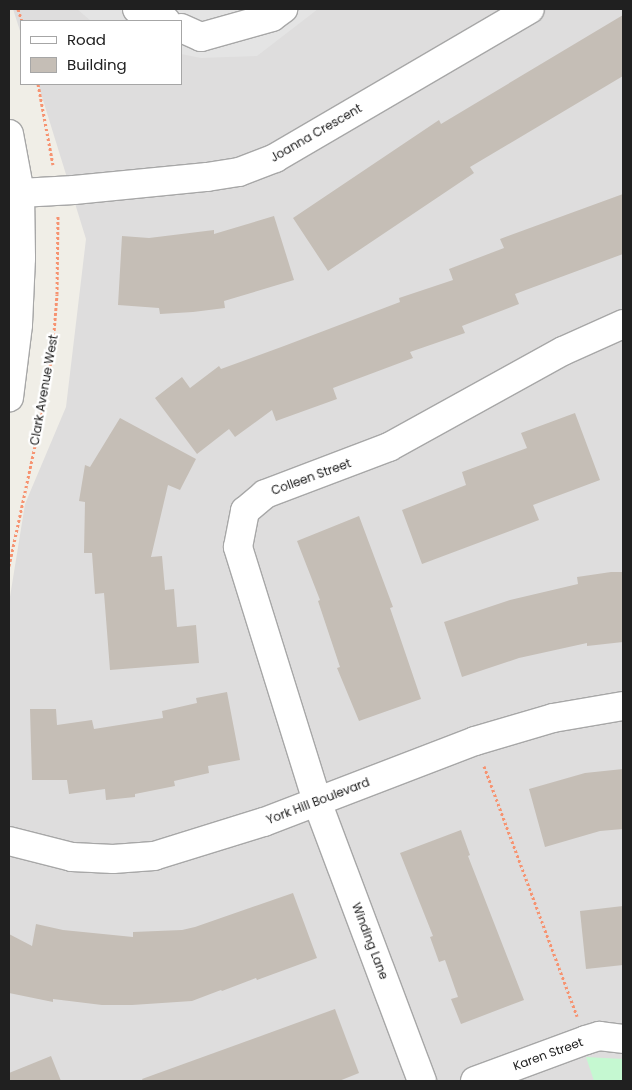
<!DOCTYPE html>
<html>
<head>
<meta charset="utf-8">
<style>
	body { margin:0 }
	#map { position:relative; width:632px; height:1090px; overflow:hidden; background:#f0eee7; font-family:Poppins,sans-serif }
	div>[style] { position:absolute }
	.residential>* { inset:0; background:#dedddd }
	.park>* { inset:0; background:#c5f8d1 }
	.parking>* { inset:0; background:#e4e4e4 }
	.building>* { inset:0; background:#c5beb6 }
	.path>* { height:3px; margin-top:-1.5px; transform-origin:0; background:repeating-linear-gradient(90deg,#f69371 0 2.5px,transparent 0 5px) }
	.roads { filter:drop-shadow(1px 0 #a7a7a7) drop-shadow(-1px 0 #a7a7a7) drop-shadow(0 1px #a7a7a7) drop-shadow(0 -1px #a7a7a7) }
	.minor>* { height:28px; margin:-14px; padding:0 14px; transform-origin:14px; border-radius:14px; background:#fff }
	span { translate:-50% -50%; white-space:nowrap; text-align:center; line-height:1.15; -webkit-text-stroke:4.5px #fff; paint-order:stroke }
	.street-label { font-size:12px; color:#202020 }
	.frame { position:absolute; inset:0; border:10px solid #202020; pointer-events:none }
	.legend { position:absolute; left:20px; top:20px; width:162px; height:65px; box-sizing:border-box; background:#fff; border:1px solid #a6a6a6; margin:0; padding:6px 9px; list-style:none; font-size:15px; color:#202020 }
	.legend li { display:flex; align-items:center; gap:10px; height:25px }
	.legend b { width:25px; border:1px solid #a6a6a6 }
</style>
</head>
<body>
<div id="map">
	<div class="residential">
		<i style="clip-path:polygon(13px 9px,623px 9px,623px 1081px,9px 1081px,9px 603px,25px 504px,66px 407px,86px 239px,38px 84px,181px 84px,181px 21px,21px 21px,21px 34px)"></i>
	</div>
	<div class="park">
		<i style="clip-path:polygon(586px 1057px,623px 1059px,623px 1081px,594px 1081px)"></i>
	</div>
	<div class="parking">
		<i style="clip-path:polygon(77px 9px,318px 9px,257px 56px,201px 58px,181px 54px,181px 21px,91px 21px)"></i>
	</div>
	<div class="building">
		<i style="clip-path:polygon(623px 15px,623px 76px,470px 167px,474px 173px,328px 271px,293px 218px,439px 120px,441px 124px)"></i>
		<i style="clip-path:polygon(623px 194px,623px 254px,515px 294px,519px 304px,462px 326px,465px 333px,410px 352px,413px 358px,333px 388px,337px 399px,276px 421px,272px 410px,235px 437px,229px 429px,197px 454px,155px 398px,182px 377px,190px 388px,219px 366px,221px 369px,284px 346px,400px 302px,399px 298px,453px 280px,449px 269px,504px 248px,500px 239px)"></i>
		<i style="clip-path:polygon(274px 216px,294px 280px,224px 301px,225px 308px,193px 312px,160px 314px,159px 308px,118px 305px,122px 236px,149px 238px,214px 230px,214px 234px)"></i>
		<i style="clip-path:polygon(575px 413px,600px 480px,533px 505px,539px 520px,422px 564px,402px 510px,466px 485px,462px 472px,527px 448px,521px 433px)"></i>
		<i style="clip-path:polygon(120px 418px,196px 459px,180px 490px,168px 485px,151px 557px,162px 556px,165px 590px,174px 589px,177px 627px,196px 625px,199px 663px,110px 670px,104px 593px,95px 594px,92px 553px,84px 553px,85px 502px,79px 501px,85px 465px,90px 467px)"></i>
		<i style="clip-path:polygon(359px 516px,393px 607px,390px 608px,421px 699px,359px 721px,337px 668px,340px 667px,318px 601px,320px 600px,297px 541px)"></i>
		<i style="clip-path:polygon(611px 572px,623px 572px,623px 642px,587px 646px,587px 643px,519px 658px,462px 677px,444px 622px,510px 600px,578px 584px,577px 577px)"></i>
		<i style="clip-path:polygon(227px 692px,240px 760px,208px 766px,209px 773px,174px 781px,175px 786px,135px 794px,135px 797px,106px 800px,105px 789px,69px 794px,67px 780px,32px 780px,30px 709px,56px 709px,57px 725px,92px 720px,94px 729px,163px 718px,162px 711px,197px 703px,196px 698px)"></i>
		<i style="clip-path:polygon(623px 769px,623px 829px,600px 831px,545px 847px,529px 789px,585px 773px)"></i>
		<i style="clip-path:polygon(461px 830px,470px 855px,468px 856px,524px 1000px,461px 1024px,451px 999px,458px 997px,445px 960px,439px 962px,430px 937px,433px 936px,400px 853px)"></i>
		<i style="clip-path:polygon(293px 893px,317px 958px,257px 980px,256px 978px,222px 991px,221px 990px,192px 1001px,132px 1005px,102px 1005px,53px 999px,53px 1002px,9px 993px,9px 934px,32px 946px,36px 924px,63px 930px,133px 937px,133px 932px,182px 930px,195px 927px)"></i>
		<i style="clip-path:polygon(623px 906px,623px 965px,586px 969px,580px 911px)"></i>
		<i style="clip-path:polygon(335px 1009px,359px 1073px,339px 1081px,143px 1081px,142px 1079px)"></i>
		<i style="clip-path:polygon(51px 1056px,61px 1081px,9px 1081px,9px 1073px)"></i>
	</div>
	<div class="path">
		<i style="left:18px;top:9px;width:13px;rotate:72deg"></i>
		<i style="left:38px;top:84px;width:82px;rotate:79.5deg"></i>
		<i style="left:9px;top:566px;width:175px;rotate:-77.8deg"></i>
		<i style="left:46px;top:395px;width:50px;rotate:-82deg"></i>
		<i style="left:53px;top:345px;width:51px;rotate:-85.5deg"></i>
		<i style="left:57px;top:294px;width:78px;rotate:-89.3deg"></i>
		<i style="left:484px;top:766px;width:267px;rotate:69.6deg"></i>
	</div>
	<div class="roads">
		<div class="minor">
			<i style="left:137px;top:9px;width:31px;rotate:22deg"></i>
			<i style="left:181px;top:28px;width:22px;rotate:24deg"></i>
			<i style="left:201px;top:37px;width:74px;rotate:-15.7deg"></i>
			<i style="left:272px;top:17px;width:14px;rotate:-36deg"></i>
			<i style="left:9px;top:134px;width:60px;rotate:79.4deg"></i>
			<i style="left:20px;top:193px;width:65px;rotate:89.1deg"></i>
			<i style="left:21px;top:258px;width:67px;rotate:92.6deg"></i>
			<i style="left:18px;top:325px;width:73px;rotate:97.1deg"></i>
			<i style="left:20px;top:193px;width:54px;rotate:-3.2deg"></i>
			<i style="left:74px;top:190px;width:134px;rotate:-5.6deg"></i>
			<i style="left:207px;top:177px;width:32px;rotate:-9deg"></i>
			<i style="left:239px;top:172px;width:39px;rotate:-21deg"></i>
			<i style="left:275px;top:158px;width:295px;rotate:-30.3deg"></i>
			<i style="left:9px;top:841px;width:65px;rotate:14.3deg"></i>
			<i style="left:72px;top:857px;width:41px;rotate:2.8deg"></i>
			<i style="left:113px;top:859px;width:41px;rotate:-4.2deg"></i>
			<i style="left:154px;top:856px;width:115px;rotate:-17.2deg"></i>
			<i style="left:264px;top:822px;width:226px;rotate:-21deg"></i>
			<i style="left:475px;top:741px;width:81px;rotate:-16.4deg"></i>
			<i style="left:553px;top:718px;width:71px;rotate:-9.7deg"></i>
			<i style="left:422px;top:1081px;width:299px;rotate:-110.6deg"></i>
			<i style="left:317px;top:801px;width:266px;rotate:-107.3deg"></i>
			<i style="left:238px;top:547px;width:37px;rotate:-79deg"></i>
			<i style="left:245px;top:511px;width:26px;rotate:-40deg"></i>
			<i style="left:265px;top:494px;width:133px;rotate:-20.8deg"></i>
			<i style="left:389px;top:447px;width:199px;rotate:-28.9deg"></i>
			<i style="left:563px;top:351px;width:66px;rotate:-24.2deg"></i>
			<i style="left:475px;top:1081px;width:118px;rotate:-20.3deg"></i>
			<i style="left:586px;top:1040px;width:14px;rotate:-17deg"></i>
			<i style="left:599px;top:1036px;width:24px;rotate:7deg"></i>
		</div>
	</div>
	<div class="street-label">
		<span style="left:316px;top:133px;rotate:-30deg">Joanna Crescent</span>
		<span style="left:44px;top:390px;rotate:-80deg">Clark Avenue West</span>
		<span style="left:311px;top:477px;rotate:-20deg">Colleen Street</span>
		<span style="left:318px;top:801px;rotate:-21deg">York Hill Boulevard</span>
		<span style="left:370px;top:941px;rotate:69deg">Winding Lane</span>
		<span style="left:548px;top:1054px;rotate:-20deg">Karen Street</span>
	</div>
	<div class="frame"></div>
	<ul class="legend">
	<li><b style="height:6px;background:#fff"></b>Road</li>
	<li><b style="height:14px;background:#c5beb6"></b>Building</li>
	</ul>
</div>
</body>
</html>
